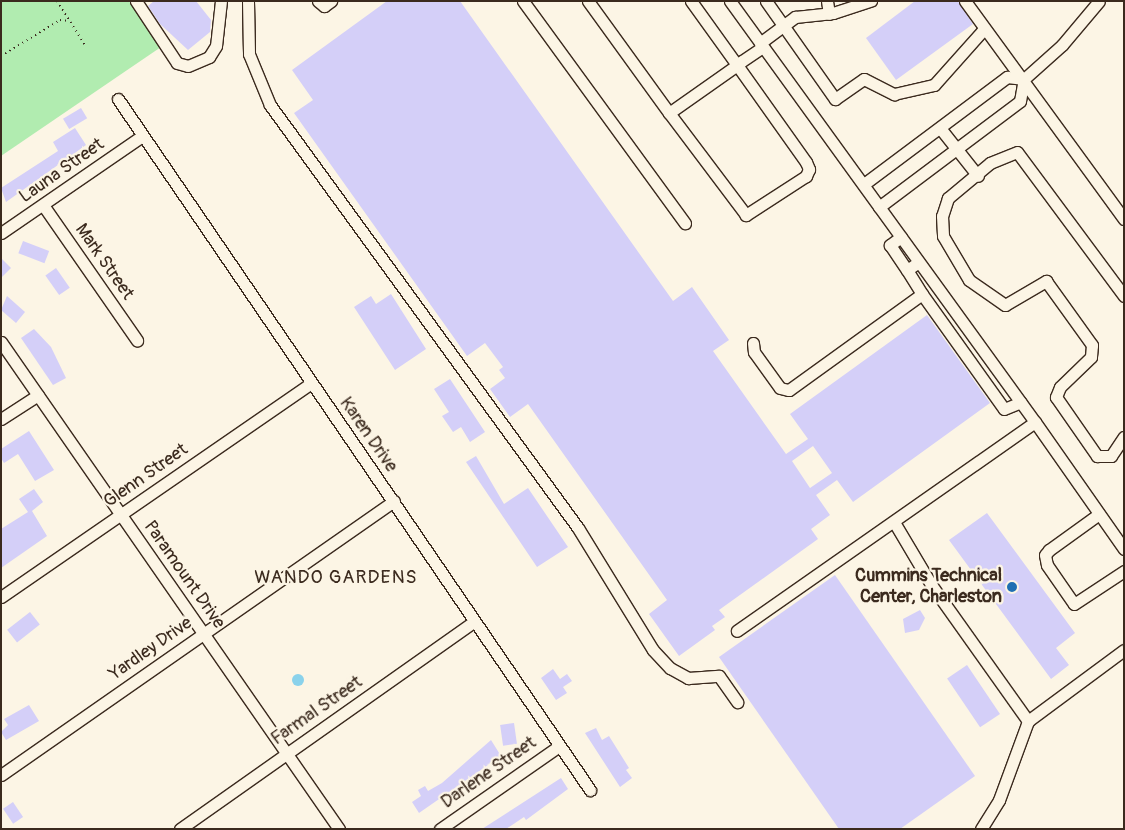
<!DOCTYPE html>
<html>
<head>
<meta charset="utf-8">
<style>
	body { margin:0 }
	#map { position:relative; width:1125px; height:830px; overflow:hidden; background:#fcf5e5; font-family:Pangolin,sans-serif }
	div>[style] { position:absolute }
	.green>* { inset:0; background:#b1ecb0 }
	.water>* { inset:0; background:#8ad2eb }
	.round { border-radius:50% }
	.building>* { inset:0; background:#d4cff8; transform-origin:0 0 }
	.path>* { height:2px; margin-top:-1px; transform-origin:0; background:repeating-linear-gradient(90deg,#3b2a1e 0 1px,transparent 0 5px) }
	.roads { filter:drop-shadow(1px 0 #3b2a1e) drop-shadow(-1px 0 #3b2a1e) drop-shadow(0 1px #3b2a1e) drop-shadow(0 -1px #3b2a1e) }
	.minor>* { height:11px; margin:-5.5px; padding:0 5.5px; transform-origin:5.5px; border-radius:5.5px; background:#fcf5e5 }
	.dots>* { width:14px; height:14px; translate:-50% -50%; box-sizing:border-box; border:2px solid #fcf5e5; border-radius:50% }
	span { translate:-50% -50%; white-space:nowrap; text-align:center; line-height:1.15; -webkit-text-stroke:4.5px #fcf5e5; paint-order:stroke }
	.street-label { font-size:18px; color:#3b2a1e }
	.poi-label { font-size:18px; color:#3b2a1e; font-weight:700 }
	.right { translate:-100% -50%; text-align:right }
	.neighbourhood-label { font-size:19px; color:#3b2a1e; letter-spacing:1px }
	.frame { position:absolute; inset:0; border:2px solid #3b2a1e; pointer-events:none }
</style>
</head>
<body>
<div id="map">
	<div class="green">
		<i style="clip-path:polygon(1px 1px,129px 1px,161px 47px,1px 156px)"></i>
	</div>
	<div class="water">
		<i class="round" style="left:292px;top:674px;width:12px;height:12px"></i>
	</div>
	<div class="building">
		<i style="clip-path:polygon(154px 1px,196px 1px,211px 20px,210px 32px,188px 50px,160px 24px,148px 6px)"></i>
		<i style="clip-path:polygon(evenodd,387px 1px,460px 1px,673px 301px,692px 287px,729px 340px,713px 351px,786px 454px,808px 439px,790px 414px,927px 315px,990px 403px,853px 502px,837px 480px,816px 495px,830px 515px,811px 529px,818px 539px,719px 610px,725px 617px,712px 626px,715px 630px,679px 656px,649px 614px,667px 600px,528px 404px,510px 417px,490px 389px,505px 378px,499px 370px,503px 367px,485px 343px,467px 356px,294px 113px,313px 100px,292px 70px,387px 1px,813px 446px,832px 473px,810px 488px,792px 461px,813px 446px)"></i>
		<i style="clip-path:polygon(915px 1px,958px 1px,973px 24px,896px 80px,866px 38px)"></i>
		<i style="left:81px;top:108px;width:12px;height:21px;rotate:59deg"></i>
		<i style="clip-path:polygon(75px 128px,86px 145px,6px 202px,1px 188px,58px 151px,53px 142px)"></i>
		<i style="left:23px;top:241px;width:28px;height:13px;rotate:21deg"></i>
		<i style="clip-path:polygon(1px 258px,11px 268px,1px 278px)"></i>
		<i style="left:56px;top:268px;width:24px;height:13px;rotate:55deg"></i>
		<i style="clip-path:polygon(391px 294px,426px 349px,395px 370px,354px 307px,371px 296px,376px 304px)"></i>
		<i style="clip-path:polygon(7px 296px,25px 312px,16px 323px,1px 310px)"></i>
		<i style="clip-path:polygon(34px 329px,51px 347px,66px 378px,53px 385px,21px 338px)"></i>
		<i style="clip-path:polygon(450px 379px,485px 432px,470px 442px,461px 427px,453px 432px,442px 416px,449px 412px,434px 389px)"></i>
		<i style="clip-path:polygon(29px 431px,54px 470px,35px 481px,18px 454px,4px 463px,1px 458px,1px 449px)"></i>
		<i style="clip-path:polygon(476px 456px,504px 504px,528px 488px,568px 547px,537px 567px,466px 462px)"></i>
		<i style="clip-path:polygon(34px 489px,43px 502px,32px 511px,47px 536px,1px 568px,1px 529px,28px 512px,19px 499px)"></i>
		<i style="clip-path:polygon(987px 513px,1075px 633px,1056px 648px,1069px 665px,1051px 679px,949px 540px)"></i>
		<i style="clip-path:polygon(835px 575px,975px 776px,900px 829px,839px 829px,719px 657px)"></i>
		<i style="clip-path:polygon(920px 610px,925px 618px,919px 630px,905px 633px,903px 619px)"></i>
		<i style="left:30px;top:612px;width:16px;height:29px;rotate:52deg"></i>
		<i style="left:967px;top:665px;width:59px;height:24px;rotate:56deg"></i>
		<i style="clip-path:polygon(553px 669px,560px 679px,567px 674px,572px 681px,563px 687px,567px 693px,556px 700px,541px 678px)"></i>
		<i style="clip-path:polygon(29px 705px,39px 721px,6px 740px,1px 732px,8px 725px,4px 719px)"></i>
		<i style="left:514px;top:723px;width:21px;height:14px;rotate:82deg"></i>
		<i style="clip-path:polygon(596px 728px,602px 740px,609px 736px,629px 768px,626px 770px,632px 778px,620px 787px,585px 733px)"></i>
		<i style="clip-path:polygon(491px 740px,501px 756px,419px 813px,412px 802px,421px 796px,418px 790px,425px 786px,428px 791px,442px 783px)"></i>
		<i style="clip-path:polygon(561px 778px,568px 789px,526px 820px,524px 817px,506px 829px,482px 829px)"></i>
		<i style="left:13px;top:802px;width:18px;height:12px;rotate:56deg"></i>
	</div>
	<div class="path">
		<i style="left:57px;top:1px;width:52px;rotate:57.5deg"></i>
		<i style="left:1px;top:56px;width:69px;rotate:-31.4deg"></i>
		<i style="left:60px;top:20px;width:10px;rotate:6deg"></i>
	</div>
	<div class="roads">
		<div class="minor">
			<i style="left:136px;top:1px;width:74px;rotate:56.5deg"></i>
			<i style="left:177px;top:63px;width:11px;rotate:15deg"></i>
			<i style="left:188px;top:66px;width:23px;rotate:-23deg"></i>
			<i style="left:209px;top:57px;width:13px;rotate:-58deg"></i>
			<i style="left:216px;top:46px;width:45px;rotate:-83.7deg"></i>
			<i style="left:248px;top:1px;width:53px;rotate:88.9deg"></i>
			<i style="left:249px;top:54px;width:55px;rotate:67.6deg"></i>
			<i style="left:270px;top:105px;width:523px;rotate:53.94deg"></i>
			<i style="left:578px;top:528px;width:143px;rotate:58.4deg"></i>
			<i style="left:653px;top:650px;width:25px;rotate:47deg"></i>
			<i style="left:670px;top:668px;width:21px;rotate:29deg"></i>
			<i style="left:688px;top:678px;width:31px;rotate:-4deg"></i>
			<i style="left:719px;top:676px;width:32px;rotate:55deg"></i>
			<i style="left:318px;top:1px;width:8px;rotate:40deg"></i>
			<i style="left:324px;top:6px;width:9px;rotate:-36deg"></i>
			<i style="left:523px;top:1px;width:275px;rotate:53.9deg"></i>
			<i style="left:588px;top:1px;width:138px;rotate:54.1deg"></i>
			<i style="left:691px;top:1px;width:79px;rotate:54.3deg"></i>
			<i style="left:737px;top:65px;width:119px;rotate:54.6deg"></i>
			<i style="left:806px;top:162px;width:8px;rotate:67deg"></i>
			<i style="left:809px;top:169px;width:8px;rotate:113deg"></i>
			<i style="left:806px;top:176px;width:72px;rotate:147deg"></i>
			<i style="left:746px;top:215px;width:128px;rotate:-127deg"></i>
			<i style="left:669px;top:113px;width:83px;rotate:-35.2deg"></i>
			<i style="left:737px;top:65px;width:6px;rotate:-39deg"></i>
			<i style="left:742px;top:61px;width:25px;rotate:-34deg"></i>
			<i style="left:730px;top:1px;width:520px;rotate:54.08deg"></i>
			<i style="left:1035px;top:422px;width:364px;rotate:145deg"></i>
			<i style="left:766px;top:1px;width:120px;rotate:54.9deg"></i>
			<i style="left:835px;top:99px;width:35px;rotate:-35deg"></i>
			<i style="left:864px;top:79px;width:34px;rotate:27deg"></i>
			<i style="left:894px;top:94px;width:41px;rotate:-12.7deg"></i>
			<i style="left:934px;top:85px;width:74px;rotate:-48.3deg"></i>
			<i style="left:827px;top:1px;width:13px;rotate:81deg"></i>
			<i style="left:965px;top:1px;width:270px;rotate:53.9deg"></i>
			<i style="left:760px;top:43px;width:44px;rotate:-36.6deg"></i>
			<i style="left:795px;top:17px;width:38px;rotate:-6deg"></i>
			<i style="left:833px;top:13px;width:40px;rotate:-18deg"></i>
			<i style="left:1024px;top:79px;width:51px;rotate:-41.8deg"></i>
			<i style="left:1062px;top:45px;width:57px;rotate:-49.9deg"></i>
			<i style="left:118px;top:99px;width:837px;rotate:55.66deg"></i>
			<i style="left:940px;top:128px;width:61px;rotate:51.6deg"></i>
			<i style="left:864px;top:184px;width:179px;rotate:-36.8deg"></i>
			<i style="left:1007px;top:77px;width:17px;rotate:7deg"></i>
			<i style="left:43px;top:205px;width:165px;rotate:55.2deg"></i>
			<i style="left:879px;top:207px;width:176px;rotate:-36.9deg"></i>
			<i style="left:1020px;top:101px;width:22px;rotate:-80deg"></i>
			<i style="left:1px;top:233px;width:171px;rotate:-34.5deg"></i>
			<i style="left:901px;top:237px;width:14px;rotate:144deg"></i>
			<i style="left:890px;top:245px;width:30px;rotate:56deg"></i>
			<i style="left:922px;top:294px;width:141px;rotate:54.5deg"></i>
			<i style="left:1004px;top:409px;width:18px;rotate:-22deg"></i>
			<i style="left:1124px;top:296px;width:179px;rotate:-126.6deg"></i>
			<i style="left:1017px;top:152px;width:29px;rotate:158deg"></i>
			<i style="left:990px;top:163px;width:55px;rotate:140.2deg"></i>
			<i style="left:948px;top:198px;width:19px;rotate:108deg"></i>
			<i style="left:942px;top:216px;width:20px;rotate:87deg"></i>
			<i style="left:943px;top:236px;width:51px;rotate:59.4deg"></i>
			<i style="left:969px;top:280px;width:44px;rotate:34.8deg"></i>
			<i style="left:1005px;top:305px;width:48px;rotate:-30.3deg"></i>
			<i style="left:1046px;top:281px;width:79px;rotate:54.3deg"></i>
			<i style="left:1092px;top:345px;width:12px;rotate:95deg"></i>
			<i style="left:1091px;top:357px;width:43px;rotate:135.9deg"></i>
			<i style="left:1060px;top:387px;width:11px;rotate:112deg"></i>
			<i style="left:1056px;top:397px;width:72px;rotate:55.2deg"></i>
			<i style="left:1097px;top:456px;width:14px"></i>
			<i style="left:1111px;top:456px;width:23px;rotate:-56deg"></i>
			<i style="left:1px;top:342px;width:593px;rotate:55.24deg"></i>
			<i style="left:753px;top:343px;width:9px;rotate:84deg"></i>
			<i style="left:754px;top:352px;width:44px;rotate:54.2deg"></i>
			<i style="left:780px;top:388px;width:9px;rotate:13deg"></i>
			<i style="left:789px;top:390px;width:164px;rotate:-35.8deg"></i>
			<i style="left:922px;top:294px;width:28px;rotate:-122deg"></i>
			<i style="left:907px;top:270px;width:14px;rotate:-34deg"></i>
			<i style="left:1px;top:419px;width:44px;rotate:-33deg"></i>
			<i style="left:1035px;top:422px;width:155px;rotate:55deg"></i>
			<i style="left:1099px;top:514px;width:62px;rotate:144.2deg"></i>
			<i style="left:1049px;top:550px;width:6px;rotate:129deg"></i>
			<i style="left:1045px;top:555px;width:10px;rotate:79deg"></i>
			<i style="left:1047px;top:565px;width:47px;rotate:55.3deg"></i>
			<i style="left:1074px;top:604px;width:60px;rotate:-33.4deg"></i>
			<i style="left:894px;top:522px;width:74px;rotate:59.3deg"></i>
			<i style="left:932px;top:586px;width:166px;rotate:54.6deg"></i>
			<i style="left:1px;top:597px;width:377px;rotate:-34.6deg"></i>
			<i style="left:1px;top:775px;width:479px;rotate:-34.9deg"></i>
			<i style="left:180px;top:829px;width:359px;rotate:-35.2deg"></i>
			<i style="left:440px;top:829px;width:145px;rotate:-34.9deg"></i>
			<i style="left:981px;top:829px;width:34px;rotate:-58deg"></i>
			<i style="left:999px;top:800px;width:84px;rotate:-69.8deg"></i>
			<i style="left:1028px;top:721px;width:119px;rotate:-36.5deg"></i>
		</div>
	</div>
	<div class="dots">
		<i style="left:1012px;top:587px;background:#1f6fb2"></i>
	</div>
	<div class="street-label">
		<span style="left:62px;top:171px;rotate:-35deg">Launa Street</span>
		<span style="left:104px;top:262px;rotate:55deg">Mark Street</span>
		<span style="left:368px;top:435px;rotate:55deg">Karen Drive</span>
		<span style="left:146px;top:476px;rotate:-35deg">Glenn Street</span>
		<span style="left:184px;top:575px;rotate:55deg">Paramount Drive</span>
		<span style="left:151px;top:649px;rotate:-35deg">Yardley Drive</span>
		<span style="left:317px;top:711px;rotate:-35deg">Farmal Street</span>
		<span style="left:489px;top:773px;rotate:-35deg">Darlene Street</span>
	</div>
	<div class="poi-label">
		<span class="right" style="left:1002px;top:587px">Cummins Technical<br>Center, Charleston</span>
	</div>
	<div class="neighbourhood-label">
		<span style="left:336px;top:578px">WANDO GARDENS</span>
	</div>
	<div class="frame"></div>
</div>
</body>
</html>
